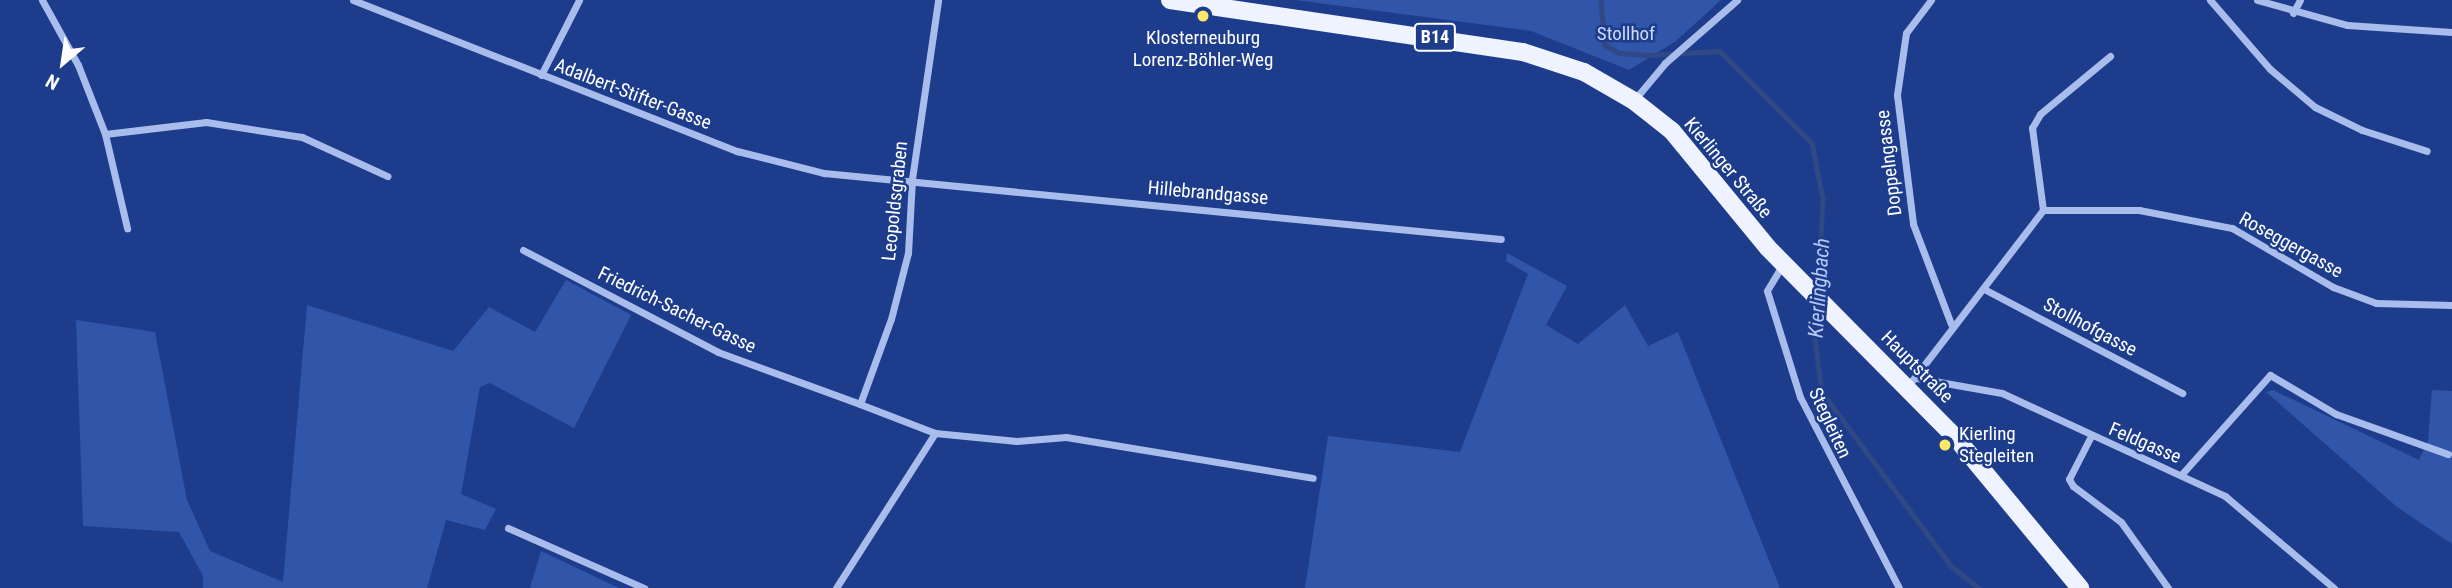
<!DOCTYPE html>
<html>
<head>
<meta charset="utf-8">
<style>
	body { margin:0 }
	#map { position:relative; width:2452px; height:588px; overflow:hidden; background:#1d3d8c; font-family:"Roboto Condensed",sans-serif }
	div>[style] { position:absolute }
	.green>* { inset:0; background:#3055a9 }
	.stream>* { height:4.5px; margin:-2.25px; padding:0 2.25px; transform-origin:2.25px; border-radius:2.25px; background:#304883 }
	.minor>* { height:7px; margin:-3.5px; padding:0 3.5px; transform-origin:3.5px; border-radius:3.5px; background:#a9bdec }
	.primary>* { height:18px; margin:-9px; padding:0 9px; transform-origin:9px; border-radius:9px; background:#eff3ff }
	.dots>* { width:19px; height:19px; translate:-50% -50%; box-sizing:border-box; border:4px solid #1d3d8c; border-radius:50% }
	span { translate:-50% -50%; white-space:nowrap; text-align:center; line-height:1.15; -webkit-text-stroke:5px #1d3d8c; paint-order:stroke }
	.shield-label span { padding:2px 5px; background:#1d3d8c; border:2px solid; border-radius:5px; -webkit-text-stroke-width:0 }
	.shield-label { font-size:18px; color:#fff; font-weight:700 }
	.park-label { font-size:19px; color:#cedbf9 }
	.poi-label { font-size:19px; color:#fff }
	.left { translate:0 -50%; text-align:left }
	.street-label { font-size:19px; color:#fff }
	.water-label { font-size:21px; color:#b5c8f4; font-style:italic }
	.north { position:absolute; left:28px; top:28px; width:70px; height:70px; -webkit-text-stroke:5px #1d3d8c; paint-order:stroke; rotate:209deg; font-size:19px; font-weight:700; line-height:28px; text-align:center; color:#fff }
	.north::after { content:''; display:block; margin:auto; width:24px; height:32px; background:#fff; clip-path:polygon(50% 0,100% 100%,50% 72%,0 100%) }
</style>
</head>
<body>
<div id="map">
	<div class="green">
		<i style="clip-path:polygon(1295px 0,1721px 0,1676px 41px,1629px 70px,1531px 31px)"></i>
		<i style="clip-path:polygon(1507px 253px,1567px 286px,1546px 325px,1578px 344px,1625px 305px,1648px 346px,1678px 332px,1780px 588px,1305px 588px,1328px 436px,1460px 452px,1528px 274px,1506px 261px)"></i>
		<i style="clip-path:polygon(566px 280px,631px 315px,574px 428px,490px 383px,480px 387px,461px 494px,496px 509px,485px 530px,446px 520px,427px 588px,203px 588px,203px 576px,179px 532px,83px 526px,76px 320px,155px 332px,187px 500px,210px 551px,283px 582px,307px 305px,453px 351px,489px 307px,535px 332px)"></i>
		<i style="clip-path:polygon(2273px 390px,2419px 460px,2428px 441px,2432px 390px,2452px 391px,2452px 544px,2397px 507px,2266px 392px)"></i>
		<i style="clip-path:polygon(541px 551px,619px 588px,530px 588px)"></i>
	</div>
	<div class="stream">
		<i style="left:1601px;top:0;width:45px;rotate:84.9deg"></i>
		<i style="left:1605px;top:45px;width:16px;rotate:30deg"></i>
		<i style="left:1619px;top:53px;width:29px;rotate:4deg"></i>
		<i style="left:1648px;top:55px;width:72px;rotate:-3.2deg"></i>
		<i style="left:1720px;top:51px;width:130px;rotate:45deg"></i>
		<i style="left:1812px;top:143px;width:57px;rotate:78.9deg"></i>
		<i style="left:1823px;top:199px;width:92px;rotate:93.1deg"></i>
		<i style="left:1815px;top:303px;width:21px;rotate:95deg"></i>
		<i style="left:1813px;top:324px;width:69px;rotate:82.5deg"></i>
		<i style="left:1822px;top:392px;width:217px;rotate:53.4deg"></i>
		<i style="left:1951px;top:566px;width:36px;rotate:38deg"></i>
	</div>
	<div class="minor">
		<i style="left:42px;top:0;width:74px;rotate:61deg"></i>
		<i style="left:78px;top:65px;width:74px;rotate:68.6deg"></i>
		<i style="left:105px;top:134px;width:97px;rotate:76.8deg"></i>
		<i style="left:353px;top:0;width:413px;rotate:21.5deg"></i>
		<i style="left:737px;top:151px;width:90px;rotate:14.2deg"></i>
		<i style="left:824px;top:173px;width:680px;rotate:5.57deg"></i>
		<i style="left:1931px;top:0;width:41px;rotate:127.1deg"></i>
		<i style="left:1906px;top:33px;width:63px;rotate:98.3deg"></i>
		<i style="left:1897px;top:95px;width:130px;rotate:82.9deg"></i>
		<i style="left:1913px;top:224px;width:107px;rotate:69.2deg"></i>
		<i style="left:2210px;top:0;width:91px;rotate:49deg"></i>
		<i style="left:2270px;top:69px;width:59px;rotate:40.2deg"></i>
		<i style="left:2315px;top:107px;width:52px;rotate:26.1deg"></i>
		<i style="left:2362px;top:130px;width:68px;rotate:17.9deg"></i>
		<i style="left:2257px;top:0;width:93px;rotate:15.5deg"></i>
		<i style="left:2347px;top:25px;width:105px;rotate:3.8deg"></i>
		<i style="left:2293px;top:13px;width:15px;rotate:-62deg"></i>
		<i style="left:541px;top:75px;width:84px;rotate:-63.1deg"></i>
		<i style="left:1635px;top:99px;width:47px;rotate:-50.2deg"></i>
		<i style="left:1665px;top:63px;width:96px;rotate:-41.2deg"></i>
		<i style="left:105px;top:134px;width:102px;rotate:-6.8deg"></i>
		<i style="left:206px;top:122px;width:97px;rotate:8.9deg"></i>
		<i style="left:302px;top:137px;width:94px;rotate:24.6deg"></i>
		<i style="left:2043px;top:210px;width:83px;rotate:-97.6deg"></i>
		<i style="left:2032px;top:128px;width:16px;rotate:-60deg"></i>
		<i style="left:2040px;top:114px;width:91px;rotate:-39.6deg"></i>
		<i style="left:523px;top:250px;width:220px;rotate:27.6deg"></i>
		<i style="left:718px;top:352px;width:151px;rotate:20.1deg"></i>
		<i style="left:1783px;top:264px;width:31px;rotate:121deg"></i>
		<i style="left:1767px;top:291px;width:111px;rotate:72.7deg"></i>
		<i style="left:1800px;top:397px;width:215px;rotate:62.6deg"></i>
		<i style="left:1984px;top:289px;width:224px;rotate:27.7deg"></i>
		<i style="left:1917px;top:378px;width:86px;rotate:10deg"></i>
		<i style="left:2002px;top:393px;width:246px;rotate:24.8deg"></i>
		<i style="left:2225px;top:496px;width:143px;rotate:40.2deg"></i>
		<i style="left:1908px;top:386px;width:222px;rotate:-52.5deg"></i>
		<i style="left:2043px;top:210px;width:96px"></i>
		<i style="left:2139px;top:210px;width:95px;rotate:11deg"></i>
		<i style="left:2232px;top:228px;width:117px;rotate:30.3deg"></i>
		<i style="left:2333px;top:287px;width:46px;rotate:20.4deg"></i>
		<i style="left:2376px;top:303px;width:76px;rotate:1.5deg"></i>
		<i style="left:935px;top:433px;width:82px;rotate:5.6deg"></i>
		<i style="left:1017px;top:441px;width:49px;rotate:-4.7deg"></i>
		<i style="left:1066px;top:437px;width:250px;rotate:9.4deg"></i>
		<i style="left:2091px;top:436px;width:48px;rotate:117.1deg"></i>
		<i style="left:2069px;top:479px;width:8px;rotate:60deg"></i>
		<i style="left:2073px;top:486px;width:60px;rotate:36.9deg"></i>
		<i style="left:2121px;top:522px;width:81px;rotate:54.5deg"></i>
		<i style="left:2181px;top:475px;width:134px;rotate:-48.3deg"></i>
		<i style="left:2270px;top:375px;width:77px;rotate:30.6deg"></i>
		<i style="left:2336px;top:414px;width:119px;rotate:19.7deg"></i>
		<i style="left:508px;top:528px;width:149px;rotate:23.8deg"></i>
		<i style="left:836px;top:588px;width:184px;rotate:-57.4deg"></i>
		<i style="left:935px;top:433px;width:80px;rotate:-158.9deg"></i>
		<i style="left:860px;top:404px;width:90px;rotate:-70deg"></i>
		<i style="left:891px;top:319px;width:68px;rotate:-75.6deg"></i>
		<i style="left:908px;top:253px;width:74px;rotate:-86.9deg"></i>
		<i style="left:912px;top:179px;width:181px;rotate:-81.7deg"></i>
	</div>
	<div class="primary">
		<i style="left:1170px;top:0;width:357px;rotate:8.4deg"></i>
		<i style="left:1523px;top:52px;width:64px;rotate:18.2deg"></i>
		<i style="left:1584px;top:72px;width:58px;rotate:30.1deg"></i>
		<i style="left:1634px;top:101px;width:48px;rotate:38.3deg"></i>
		<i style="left:1672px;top:131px;width:151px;rotate:50.6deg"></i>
		<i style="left:1768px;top:248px;width:267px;rotate:45.3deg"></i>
		<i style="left:1956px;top:438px;width:195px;rotate:50.4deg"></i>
	</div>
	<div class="dots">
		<i style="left:1203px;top:16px;background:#fce767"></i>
		<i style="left:1945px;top:445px;background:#fce767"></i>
	</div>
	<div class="shield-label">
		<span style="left:1435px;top:37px">B14</span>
	</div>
	<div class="park-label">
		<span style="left:1626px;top:34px">Stollhof</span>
	</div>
	<div class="poi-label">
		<span style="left:1203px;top:49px">Klosterneuburg<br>Lorenz-Böhler-Weg</span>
		<span class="left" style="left:1959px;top:445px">Kierling<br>Stegleiten</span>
	</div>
	<div class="street-label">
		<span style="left:633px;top:94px;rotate:21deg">Adalbert-Stifter-Gasse</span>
		<span style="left:1889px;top:163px;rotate:-97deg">Doppelngasse</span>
		<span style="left:1728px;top:168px;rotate:50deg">Kierlinger Straße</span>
		<span style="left:1208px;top:193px;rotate:5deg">Hillebrandgasse</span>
		<span style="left:895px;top:201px;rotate:-84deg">Leopoldsgraben</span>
		<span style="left:2291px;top:245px;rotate:29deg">Roseggergasse</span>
		<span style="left:677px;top:310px;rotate:26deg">Friedrich-Sacher-Gasse</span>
		<span style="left:2090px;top:327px;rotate:28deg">Stollhofgasse</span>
		<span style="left:1917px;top:367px;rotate:45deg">Hauptstraße</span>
		<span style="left:1830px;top:423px;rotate:65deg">Stegleiten</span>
		<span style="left:2145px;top:443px;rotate:23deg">Feldgasse</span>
	</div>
	<div class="water-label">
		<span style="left:1819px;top:288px;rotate:-86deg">Kierlingbach</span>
	</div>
	<div class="north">N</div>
</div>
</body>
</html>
